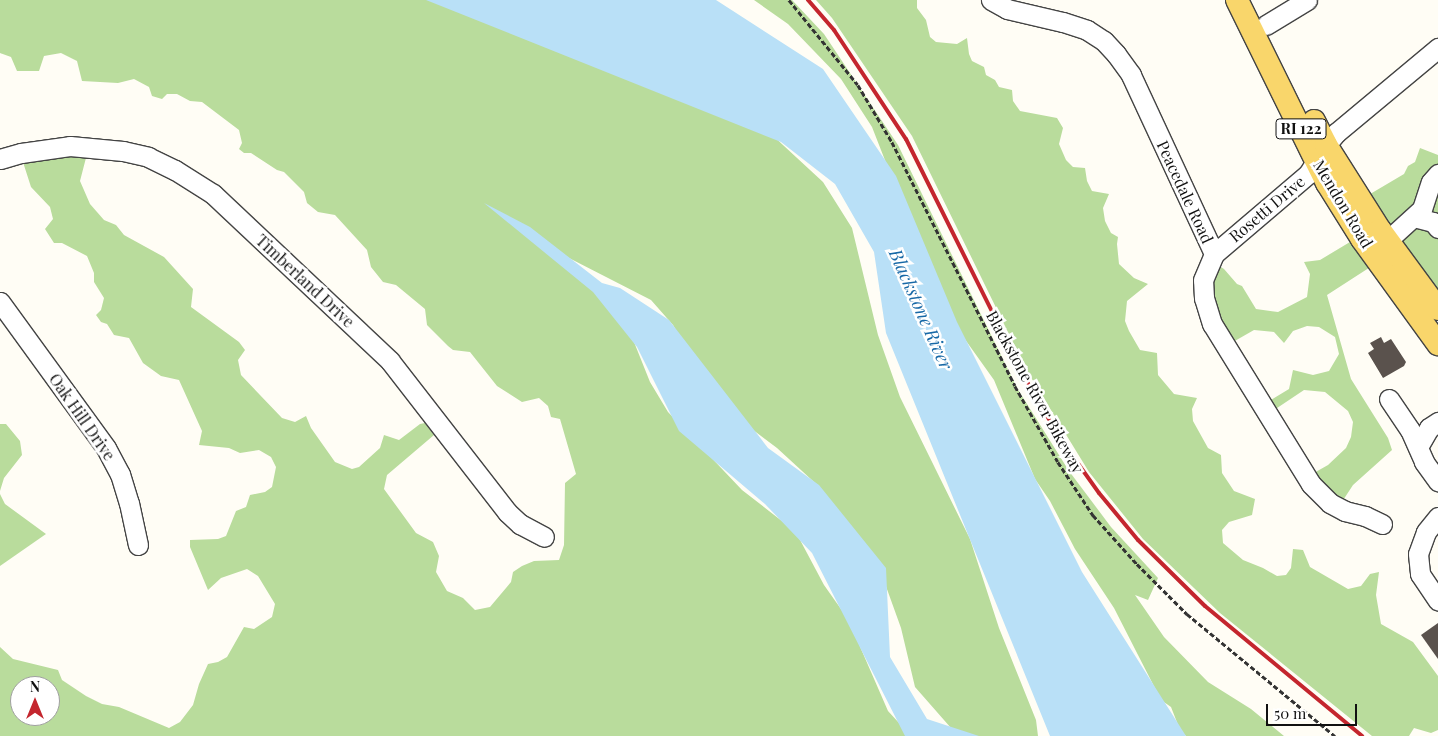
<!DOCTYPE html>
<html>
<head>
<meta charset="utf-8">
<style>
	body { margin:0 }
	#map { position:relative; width:1438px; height:736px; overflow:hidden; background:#fffdf5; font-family:"Playfair Display",serif }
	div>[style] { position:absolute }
	.forest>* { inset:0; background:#b9dc9c }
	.water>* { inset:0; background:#b9e0f7 }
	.building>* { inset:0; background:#5a524d }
	.path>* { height:2.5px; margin-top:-1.25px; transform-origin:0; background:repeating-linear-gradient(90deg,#333 0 5px,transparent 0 7.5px) }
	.roads { filter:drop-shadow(1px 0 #444) drop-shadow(-1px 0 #444) drop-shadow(0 1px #444) drop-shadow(0 -1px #444) }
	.minor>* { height:19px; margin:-9.5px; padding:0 9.5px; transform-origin:9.5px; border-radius:9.5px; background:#fff }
	.major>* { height:22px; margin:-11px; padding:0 11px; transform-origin:11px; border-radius:11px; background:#f9d66b }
	.rail>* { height:4px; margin:-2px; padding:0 2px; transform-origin:2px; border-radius:2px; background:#c4262e }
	span { translate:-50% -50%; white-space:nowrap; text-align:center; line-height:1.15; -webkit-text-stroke:5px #fff; paint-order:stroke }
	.shield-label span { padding:1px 4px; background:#fff; border:1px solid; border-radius:4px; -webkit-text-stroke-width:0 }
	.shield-label { font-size:15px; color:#111; font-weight:700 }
	.street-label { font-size:16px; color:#111 }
	.water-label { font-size:18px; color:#1768a6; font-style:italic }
	.north { position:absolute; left:10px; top:676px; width:50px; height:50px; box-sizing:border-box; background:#fff; border:1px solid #a0a0a0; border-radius:50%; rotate:0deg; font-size:14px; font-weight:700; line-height:20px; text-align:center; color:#111 }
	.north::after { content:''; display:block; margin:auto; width:18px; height:22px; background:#c4262e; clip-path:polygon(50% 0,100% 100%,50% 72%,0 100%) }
	.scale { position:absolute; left:1266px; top:704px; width:91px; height:22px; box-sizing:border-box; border:2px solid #111; border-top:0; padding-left:6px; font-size:15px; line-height:18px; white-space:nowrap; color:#111; -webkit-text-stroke:4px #fff; paint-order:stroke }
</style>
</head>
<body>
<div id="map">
	<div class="forest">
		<i style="clip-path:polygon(evenodd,0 0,437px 0,770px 133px,823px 182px,852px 228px,878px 335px,900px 397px,970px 539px,999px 628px,1036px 720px,1038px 736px,970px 736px,951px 728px,915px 687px,901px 628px,879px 567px,814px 482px,777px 448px,728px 411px,707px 384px,673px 325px,651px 300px,567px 257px,618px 317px,632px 337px,650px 382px,668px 412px,742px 490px,787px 525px,799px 538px,824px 585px,848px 619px,888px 711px,911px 736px,0 736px,0 647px,13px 659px,58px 670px,62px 680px,86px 696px,102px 704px,119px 707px,169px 728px,180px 722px,193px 705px,199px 684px,208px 664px,218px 662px,227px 657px,244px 627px,254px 629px,272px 617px,275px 604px,258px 576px,247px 569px,221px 578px,208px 590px,190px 547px,190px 540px,218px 539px,226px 536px,236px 511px,246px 507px,250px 495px,265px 492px,272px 487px,276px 467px,271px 457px,259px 450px,240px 453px,229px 448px,199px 445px,202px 431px,179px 380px,161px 376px,143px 363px,129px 338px,114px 335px,107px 324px,101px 322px,96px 315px,101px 310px,104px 298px,94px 282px,94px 273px,87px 256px,62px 243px,54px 243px,45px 229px,53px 219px,50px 207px,31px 187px,22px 159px,25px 156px,87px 154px,80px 181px,90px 204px,104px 220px,116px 225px,124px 235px,164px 257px,193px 289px,191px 307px,239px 342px,245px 350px,238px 360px,241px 375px,282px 418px,295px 422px,306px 416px,311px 428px,335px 462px,352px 469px,359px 467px,380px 448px,384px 435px,399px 440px,420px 424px,425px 423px,434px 435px,387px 475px,384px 489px,416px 533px,433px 542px,439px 556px,436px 572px,447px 591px,463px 598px,475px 610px,490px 607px,511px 582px,513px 572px,522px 566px,534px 561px,559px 560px,564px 545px,565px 483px,576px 474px,560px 419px,551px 417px,548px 406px,539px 398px,522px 402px,497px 386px,470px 352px,453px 350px,448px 346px,427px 325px,425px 309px,396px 285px,383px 282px,371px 267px,367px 250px,335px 215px,318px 212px,307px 203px,304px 192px,284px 172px,277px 170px,251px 153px,244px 153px,239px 149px,242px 143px,239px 130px,202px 102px,190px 101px,177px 94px,167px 94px,162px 99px,152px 96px,149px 87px,134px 79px,118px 83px,82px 81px,77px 61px,61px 53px,44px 56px,39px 71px,17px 71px,11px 57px,0 53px,0 0,20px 686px,50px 686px,50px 716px,20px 716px,20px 686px)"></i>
		<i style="clip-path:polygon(754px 0,792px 0,824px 34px,898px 145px,1017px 388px,1069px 471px,1111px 527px,1158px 578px,1148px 600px,1135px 595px,1164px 637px,1208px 682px,1251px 709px,1284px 736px,1186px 736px,1180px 730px,1171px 707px,1161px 700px,1114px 608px,1075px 549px,1050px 501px,1035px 479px,994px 380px,954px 324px,906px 214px,872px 127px,841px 79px,788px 24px)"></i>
		<i style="clip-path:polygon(816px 0,917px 0,917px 8px,926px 20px,930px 37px,936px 42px,957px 44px,967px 38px,969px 54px,972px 61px,984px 67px,986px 75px,995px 80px,999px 87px,1012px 90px,1013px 101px,1020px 111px,1057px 118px,1063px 128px,1059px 144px,1066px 160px,1073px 167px,1085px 168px,1087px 181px,1092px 191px,1109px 194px,1103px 208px,1105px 221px,1111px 233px,1118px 237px,1117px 244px,1119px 264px,1134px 278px,1148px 284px,1127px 301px,1125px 321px,1129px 331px,1140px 350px,1157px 353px,1158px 375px,1174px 394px,1197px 398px,1192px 409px,1193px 421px,1208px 448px,1221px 455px,1222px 473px,1234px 491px,1255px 499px,1252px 515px,1229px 522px,1222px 530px,1223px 543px,1243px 560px,1263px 568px,1277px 576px,1286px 575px,1291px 568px,1293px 549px,1303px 550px,1310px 567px,1348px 589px,1361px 586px,1370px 574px,1379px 572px,1376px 595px,1381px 624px,1413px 642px,1438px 676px,1438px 730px,1431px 733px,1414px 728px,1409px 736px,1372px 736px,1220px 613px,1143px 539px,1089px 472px,1027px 371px,912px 136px,832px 18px)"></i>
		<i style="clip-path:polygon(1420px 148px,1438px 155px,1438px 312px,1360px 200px,1404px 174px,1408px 166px,1415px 162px)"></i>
		<i style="clip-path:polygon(1355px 239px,1375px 264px,1327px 295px,1351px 379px,1388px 438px,1392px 450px,1353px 485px,1336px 511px,1305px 478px,1328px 465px,1346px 448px,1351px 437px,1353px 422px,1348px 411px,1325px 392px,1304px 390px,1268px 414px,1259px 407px,1289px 389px,1293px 370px,1313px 375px,1329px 371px,1339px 354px,1335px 337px,1319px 327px,1307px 326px,1293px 331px,1284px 343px,1274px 332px,1254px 330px,1226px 346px,1208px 322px,1211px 261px,1224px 269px,1237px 284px,1242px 286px,1256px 309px,1278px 312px,1307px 297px,1310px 274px,1304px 262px,1320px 260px)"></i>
		<i style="clip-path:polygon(0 424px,6px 424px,20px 441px,22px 455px,4px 478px,0 491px)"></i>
		<i style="clip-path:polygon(0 494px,5px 504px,46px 534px,0 566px)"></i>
	</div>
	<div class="water">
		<i style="clip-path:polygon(426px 0,716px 0,823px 69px,896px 176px,957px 322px,1082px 572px,1186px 736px,1050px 736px,886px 333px,874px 252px,835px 184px,781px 142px)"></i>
		<i style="clip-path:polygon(484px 203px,530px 227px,602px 283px,620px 288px,669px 320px,768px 448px,819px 485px,886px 568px,890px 657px,927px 719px,979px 736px,905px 736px,812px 553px,765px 504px,679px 431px,637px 347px,593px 292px)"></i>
	</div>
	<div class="building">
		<i style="clip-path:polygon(1381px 337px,1384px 343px,1391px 339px,1406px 362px,1404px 366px,1383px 378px,1368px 353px,1374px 349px,1370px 343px)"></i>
		<i style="clip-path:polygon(1438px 623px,1438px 659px,1421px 635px)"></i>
	</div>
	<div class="path">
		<i style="left:789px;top:0;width:109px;rotate:50.9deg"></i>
		<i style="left:858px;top:85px;width:66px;rotate:59.2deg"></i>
		<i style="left:892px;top:142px;width:273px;rotate:63.2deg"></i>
		<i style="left:1015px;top:386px;width:87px;rotate:60.5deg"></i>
		<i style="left:1058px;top:462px;width:64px;rotate:56.6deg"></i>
		<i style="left:1093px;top:515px;width:66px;rotate:48.1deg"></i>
		<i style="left:1137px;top:564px;width:71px;rotate:45deg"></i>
		<i style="left:1187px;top:614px;width:192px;rotate:39.5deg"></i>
	</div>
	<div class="roads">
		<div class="minor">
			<i style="left:991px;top:0;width:18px;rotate:29deg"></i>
			<i style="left:1007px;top:9px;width:57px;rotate:13.1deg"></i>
			<i style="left:1063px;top:22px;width:25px;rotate:18deg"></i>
			<i style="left:1087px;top:30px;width:20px;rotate:33deg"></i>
			<i style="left:1104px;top:41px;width:18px;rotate:47deg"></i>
			<i style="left:1116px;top:54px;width:26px;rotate:54deg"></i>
			<i style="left:1131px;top:75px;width:197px;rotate:65.1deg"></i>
			<i style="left:1266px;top:25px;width:48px;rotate:-31.4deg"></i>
			<i style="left:0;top:159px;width:22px;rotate:-16deg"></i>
			<i style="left:21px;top:153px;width:49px;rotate:-8.1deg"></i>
			<i style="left:70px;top:146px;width:53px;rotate:5.4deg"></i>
			<i style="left:123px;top:151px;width:26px;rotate:13deg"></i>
			<i style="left:148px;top:157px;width:30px;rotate:26deg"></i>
			<i style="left:175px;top:170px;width:45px;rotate:32.3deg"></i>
			<i style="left:213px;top:194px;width:243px;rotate:43.3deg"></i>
			<i style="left:390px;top:361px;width:191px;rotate:52.2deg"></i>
			<i style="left:507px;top:512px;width:18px;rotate:43deg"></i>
			<i style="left:520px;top:524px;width:27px;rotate:28deg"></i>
			<i style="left:1414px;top:217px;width:20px;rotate:15deg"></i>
			<i style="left:1433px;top:222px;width:8px;rotate:50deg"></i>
			<i style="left:1378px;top:249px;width:59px;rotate:-42.3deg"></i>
			<i style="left:1422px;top:209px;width:28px;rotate:-72deg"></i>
			<i style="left:1431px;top:182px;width:11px;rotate:-49deg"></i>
			<i style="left:0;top:302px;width:180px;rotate:54deg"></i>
			<i style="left:106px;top:448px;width:30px;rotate:62deg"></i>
			<i style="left:120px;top:474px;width:30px;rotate:73deg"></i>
			<i style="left:129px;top:503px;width:43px;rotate:77.9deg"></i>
			<i style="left:1389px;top:399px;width:37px;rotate:56deg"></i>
			<i style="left:1410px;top:430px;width:35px;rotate:66deg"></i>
			<i style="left:1424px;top:462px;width:24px;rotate:54deg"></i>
			<i style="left:1418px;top:447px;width:22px;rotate:-60deg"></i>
			<i style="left:1429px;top:428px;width:11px;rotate:-34deg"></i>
			<i style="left:1438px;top:517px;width:19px;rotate:129deg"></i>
			<i style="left:1426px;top:532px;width:23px;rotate:110deg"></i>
			<i style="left:1418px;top:554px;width:20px;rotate:84deg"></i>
			<i style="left:1420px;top:574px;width:32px;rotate:56deg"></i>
			<i style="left:1382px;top:524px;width:19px;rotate:-155deg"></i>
			<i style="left:1365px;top:516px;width:21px;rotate:-166deg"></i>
			<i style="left:1345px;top:511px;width:17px;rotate:-152deg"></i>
			<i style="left:1330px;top:503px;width:27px;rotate:-135deg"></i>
			<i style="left:1311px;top:484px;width:188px;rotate:-121.7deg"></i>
			<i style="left:1212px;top:324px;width:27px;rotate:-107deg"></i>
			<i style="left:1204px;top:298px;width:18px;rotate:-93deg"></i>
			<i style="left:1203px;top:280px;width:28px;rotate:-67deg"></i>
			<i style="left:1214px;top:254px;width:123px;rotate:-40.4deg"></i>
			<i style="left:1308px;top:174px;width:34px;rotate:-58deg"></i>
			<i style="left:1326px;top:145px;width:16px;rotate:-50deg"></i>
			<i style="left:1336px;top:133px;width:133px;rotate:-39.8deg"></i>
		</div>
		<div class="major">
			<i style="left:1237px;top:0;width:204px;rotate:63.8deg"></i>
			<i style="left:1327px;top:183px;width:66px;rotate:58deg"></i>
			<i style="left:1362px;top:239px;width:130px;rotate:54.1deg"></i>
			<i style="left:1314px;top:121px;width:27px;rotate:63deg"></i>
			<i style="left:1326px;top:145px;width:101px;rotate:57.6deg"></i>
			<i style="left:1380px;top:230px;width:98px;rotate:53.7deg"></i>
		</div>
	</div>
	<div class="rail">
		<i style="left:808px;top:0;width:40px;rotate:49deg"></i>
		<i style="left:834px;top:30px;width:131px;rotate:56.6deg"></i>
		<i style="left:906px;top:139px;width:274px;rotate:63.5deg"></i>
		<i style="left:1028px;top:384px;width:66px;rotate:59.2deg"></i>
		<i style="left:1062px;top:441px;width:64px;rotate:54.6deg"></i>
		<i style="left:1099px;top:493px;width:61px;rotate:50.3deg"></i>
		<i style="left:1138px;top:540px;width:94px;rotate:44.6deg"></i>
		<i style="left:1205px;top:606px;width:204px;rotate:39.6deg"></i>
	</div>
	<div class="shield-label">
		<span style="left:1301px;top:129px">RI 122</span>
	</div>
	<div class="street-label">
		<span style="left:1185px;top:192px;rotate:65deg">Peacedale Road</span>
		<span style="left:1343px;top:204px;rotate:59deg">Mendon Road</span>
		<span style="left:1267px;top:209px;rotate:-40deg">Rosetti Drive</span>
		<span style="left:305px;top:281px;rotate:43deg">Timberland Drive</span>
		<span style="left:1035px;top:392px;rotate:61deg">Blackstone River Bikeway</span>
		<span style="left:82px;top:417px;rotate:55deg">Oak Hill Drive</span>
	</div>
	<div class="water-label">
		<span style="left:921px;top:309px;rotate:66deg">Blackstone River</span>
	</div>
	<div class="north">N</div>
	<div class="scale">50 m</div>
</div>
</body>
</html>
